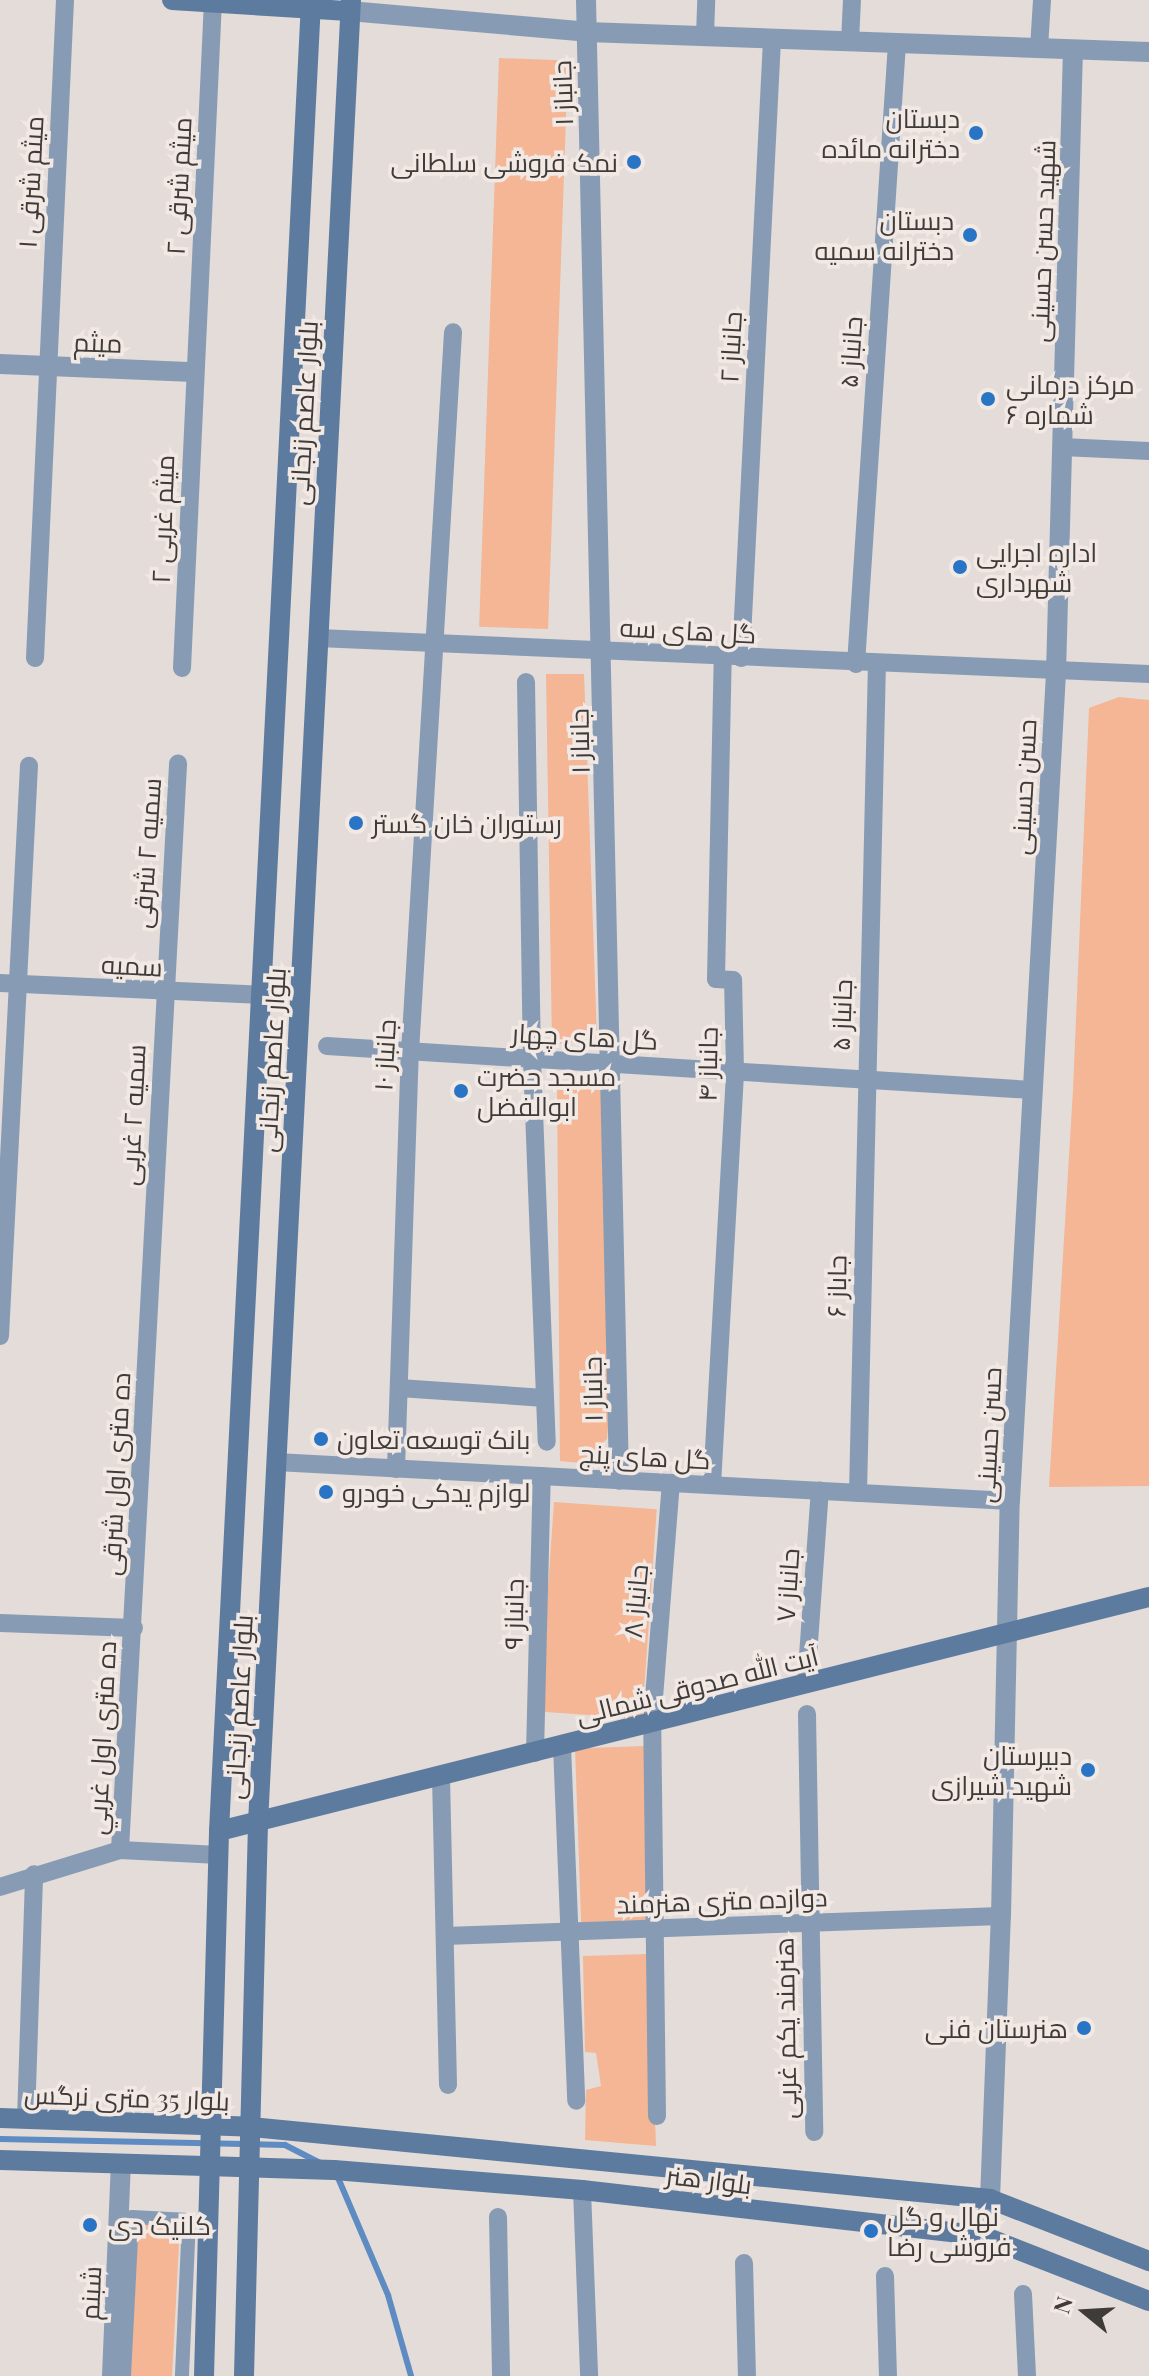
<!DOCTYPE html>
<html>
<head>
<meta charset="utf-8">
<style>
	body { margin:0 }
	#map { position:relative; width:1149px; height:2376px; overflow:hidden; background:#e4dcd8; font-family:"Playfair Display",Cairo,serif }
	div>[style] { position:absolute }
	.green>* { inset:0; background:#f4b694; transform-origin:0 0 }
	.stream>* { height:6px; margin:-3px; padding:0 3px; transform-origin:3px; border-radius:3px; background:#5e8bc1 }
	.pedestrian>* { height:14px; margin:-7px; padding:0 7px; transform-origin:7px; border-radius:7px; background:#879cb4 }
	.minor>* { height:18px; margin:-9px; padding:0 9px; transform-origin:9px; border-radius:9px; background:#879cb4 }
	.tertiary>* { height:20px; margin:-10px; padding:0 10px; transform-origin:10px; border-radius:10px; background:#879cb4 }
	.secondary>* { height:20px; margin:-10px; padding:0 10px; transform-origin:10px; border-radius:10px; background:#5d7b9f }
	.dots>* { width:22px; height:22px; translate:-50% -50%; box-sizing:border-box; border:4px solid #f2e9e5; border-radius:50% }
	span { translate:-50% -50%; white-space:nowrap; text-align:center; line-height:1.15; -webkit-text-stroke:7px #f2e9e5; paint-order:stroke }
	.street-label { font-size:26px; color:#3e3b39 }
	.poi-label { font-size:26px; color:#3e3b39 }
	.right { translate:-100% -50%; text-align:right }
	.left { translate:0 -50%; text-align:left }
	.north { position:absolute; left:1045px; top:2272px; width:80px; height:80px; -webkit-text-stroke:6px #f2e9e5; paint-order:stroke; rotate:288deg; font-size:22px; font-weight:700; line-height:32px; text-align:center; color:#3e3b39 }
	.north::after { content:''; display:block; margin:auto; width:28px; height:36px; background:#3e3b39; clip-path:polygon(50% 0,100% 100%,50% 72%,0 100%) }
</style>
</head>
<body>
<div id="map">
	<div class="green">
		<i style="left:499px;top:58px;width:69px;height:569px;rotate:2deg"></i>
		<i style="clip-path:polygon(546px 674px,584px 674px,597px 1039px,552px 1045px)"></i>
		<i style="clip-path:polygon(1119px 697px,1149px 700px,1149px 1486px,1049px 1487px,1073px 1090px,1089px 708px)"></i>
		<i style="clip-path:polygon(557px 1080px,601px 1083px,610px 1402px,607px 1439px,581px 1463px,560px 1461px)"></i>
		<i style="left:554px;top:1502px;width:103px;height:210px;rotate:4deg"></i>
		<i style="left:644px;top:1746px;width:174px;height:69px;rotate:88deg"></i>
		<i style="clip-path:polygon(649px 1954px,656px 2146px,585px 2140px,586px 2090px,601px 2086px,596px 2053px,585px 2052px,583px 1956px)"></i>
		<i style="left:135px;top:2223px;width:45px;height:153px;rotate:3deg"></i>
	</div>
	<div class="stream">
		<i style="left:0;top:2139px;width:285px;rotate:1.2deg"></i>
		<i style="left:285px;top:2145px;width:39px;rotate:27deg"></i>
		<i style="left:336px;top:2173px;width:133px;rotate:66.9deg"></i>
		<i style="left:388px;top:2295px;width:84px;rotate:74.1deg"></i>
	</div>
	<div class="pedestrian">
		<i style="left:124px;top:2376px;width:159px;rotate:-87.1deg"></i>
		<i style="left:132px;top:2217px;width:57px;rotate:3deg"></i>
		<i style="left:189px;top:2220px;width:156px;rotate:92.6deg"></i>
	</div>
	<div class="minor">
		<i style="left:705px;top:36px;width:36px;rotate:-88deg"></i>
		<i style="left:850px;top:42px;width:42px;rotate:-87.3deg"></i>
		<i style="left:1039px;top:48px;width:48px;rotate:-86.4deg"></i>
		<i style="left:1062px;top:447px;width:87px;rotate:2.6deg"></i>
		<i style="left:318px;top:638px;width:832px;rotate:2.48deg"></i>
		<i style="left:35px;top:658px;width:659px;rotate:-87.39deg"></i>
		<i style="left:741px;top:658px;width:620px;rotate:-87.13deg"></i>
		<i style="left:856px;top:664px;width:622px;rotate:-86.22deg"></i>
		<i style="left:182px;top:668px;width:667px;rotate:-87.34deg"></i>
		<i style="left:526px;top:682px;width:377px;rotate:89.1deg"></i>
		<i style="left:532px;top:1059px;width:383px;rotate:87.8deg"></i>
		<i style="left:0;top:983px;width:261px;rotate:2.6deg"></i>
		<i style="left:327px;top:1046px;width:707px;rotate:3.57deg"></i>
		<i style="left:0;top:1336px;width:571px;rotate:-87.09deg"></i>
		<i style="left:399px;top:1388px;width:146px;rotate:3.9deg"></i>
		<i style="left:276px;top:1462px;width:735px;rotate:3.04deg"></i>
		<i style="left:396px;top:1469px;width:417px;rotate:-88.1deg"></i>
		<i style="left:410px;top:1052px;width:721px;rotate:-86.58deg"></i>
		<i style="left:712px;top:1485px;width:414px;rotate:-86.8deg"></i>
		<i style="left:735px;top:1072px;width:92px;rotate:-91.2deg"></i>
		<i style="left:733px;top:980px;width:17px;rotate:-177deg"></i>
		<i style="left:716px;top:979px;width:322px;rotate:-88.8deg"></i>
		<i style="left:858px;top:1493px;width:828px;rotate:-88.69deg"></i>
		<i style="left:0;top:1623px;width:134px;rotate:2.1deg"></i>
		<i style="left:806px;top:1684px;width:194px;rotate:-85.9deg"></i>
		<i style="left:807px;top:1714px;width:418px;rotate:89deg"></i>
		<i style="left:562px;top:1746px;width:355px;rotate:87.7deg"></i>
		<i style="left:535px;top:1753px;width:277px;rotate:-88.6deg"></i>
		<i style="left:441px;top:1777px;width:308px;rotate:88.7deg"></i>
		<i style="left:120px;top:1850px;width:1088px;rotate:-86.94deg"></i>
		<i style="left:0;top:1887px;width:126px;rotate:-17.1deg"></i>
		<i style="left:120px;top:1850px;width:99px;rotate:2.9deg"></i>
		<i style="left:445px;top:1936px;width:556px;rotate:-2.06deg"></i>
		<i style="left:657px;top:2116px;width:393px;rotate:-90.7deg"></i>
		<i style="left:652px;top:1723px;width:241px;rotate:-85.5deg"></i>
		<i style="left:26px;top:2119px;width:245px;rotate:-88.1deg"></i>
		<i style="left:582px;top:2190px;width:186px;rotate:87.8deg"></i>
		<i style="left:498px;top:2217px;width:159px;rotate:88.9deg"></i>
		<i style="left:744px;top:2263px;width:113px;rotate:88.5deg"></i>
		<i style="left:885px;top:2276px;width:100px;rotate:88.3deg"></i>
		<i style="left:1023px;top:2294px;width:82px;rotate:87.2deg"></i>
	</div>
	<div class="tertiary">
		<i style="left:586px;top:0;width:1480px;rotate:88.72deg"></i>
		<i style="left:349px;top:11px;width:239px;rotate:5deg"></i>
		<i style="left:587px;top:32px;width:562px;rotate:2.04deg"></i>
		<i style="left:0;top:364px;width:194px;rotate:2.4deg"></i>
		<i style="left:983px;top:2236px;width:38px;rotate:-79deg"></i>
		<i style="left:990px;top:2199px;width:283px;rotate:-87.8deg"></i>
		<i style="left:1001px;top:1916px;width:415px;rotate:-88.8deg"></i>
		<i style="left:1010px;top:1501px;width:829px;rotate:-86.82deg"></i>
		<i style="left:1056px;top:673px;width:623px;rotate:-88.44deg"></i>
		<i style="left:112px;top:2376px;width:212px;rotate:-87.6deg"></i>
	</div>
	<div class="secondary">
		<i style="left:172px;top:0;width:177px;rotate:3.6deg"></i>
		<i style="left:219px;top:1831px;width:959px;rotate:-14.12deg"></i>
		<i style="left:0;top:2118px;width:252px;rotate:2deg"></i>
		<i style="left:252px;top:2127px;width:742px;rotate:5.57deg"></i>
		<i style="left:990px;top:2199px;width:171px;rotate:21.3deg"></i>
		<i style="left:0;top:2160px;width:334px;rotate:1.7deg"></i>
		<i style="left:334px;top:2170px;width:249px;rotate:4.6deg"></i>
		<i style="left:582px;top:2190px;width:404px;rotate:6.5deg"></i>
		<i style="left:983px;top:2236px;width:178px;rotate:21.4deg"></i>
		<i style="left:204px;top:2376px;width:545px;rotate:-88.42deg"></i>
		<i style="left:219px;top:1831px;width:1833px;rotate:-87.12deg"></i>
		<i style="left:244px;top:2376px;width:553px;rotate:-88.55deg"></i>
		<i style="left:258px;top:1823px;width:1825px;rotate:-87.08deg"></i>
	</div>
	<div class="dots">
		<i style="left:976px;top:133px;background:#2974c4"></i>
		<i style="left:634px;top:162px;background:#2974c4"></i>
		<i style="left:970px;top:235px;background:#2974c4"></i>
		<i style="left:988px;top:399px;background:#2974c4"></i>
		<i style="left:960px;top:567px;background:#2974c4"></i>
		<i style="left:356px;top:823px;background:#2974c4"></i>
		<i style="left:461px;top:1091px;background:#2974c4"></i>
		<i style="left:321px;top:1439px;background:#2974c4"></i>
		<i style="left:326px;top:1492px;background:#2974c4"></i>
		<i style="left:1088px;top:1770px;background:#2974c4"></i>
		<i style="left:1084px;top:2028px;background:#2974c4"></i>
		<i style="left:90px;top:2225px;background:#2974c4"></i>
		<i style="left:871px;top:2231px;background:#2974c4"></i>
	</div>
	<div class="street-label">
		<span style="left:562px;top:93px;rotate:-92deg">جانباز ۱</span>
		<span style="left:30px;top:182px;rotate:-87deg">میثم شرقی ۱</span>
		<span style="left:178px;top:186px;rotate:-87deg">میثم شرقی ۲</span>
		<span style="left:1042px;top:241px;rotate:-88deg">شهید حسن حسینی</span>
		<span style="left:98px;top:342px;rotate:2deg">میثم</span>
		<span style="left:730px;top:347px;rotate:-87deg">جانباز ۲</span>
		<span style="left:850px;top:352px;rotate:-86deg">جانباز ۵</span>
		<span style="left:303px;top:413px;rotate:-87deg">بلوار عاصم زنجانی</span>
		<span style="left:162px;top:519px;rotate:-88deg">میثم غربی ۲</span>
		<span style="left:688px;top:630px;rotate:3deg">گل های سه</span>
		<span style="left:579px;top:741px;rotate:-91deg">جانباز ۱</span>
		<span style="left:1023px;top:787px;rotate:-87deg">حسن حسینی</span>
		<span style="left:146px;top:853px;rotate:-86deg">سمیه ۲ شرقی</span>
		<span style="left:132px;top:965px;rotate:3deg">سمیه</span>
		<span style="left:841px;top:1015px;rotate:-88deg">جانباز ۵</span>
		<span style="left:585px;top:1036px;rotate:3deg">گل های چهار</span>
		<span style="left:384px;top:1055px;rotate:-87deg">جانباز ۱۰</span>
		<span style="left:271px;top:1060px;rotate:-87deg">بلوار عاصم زنجانی</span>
		<span style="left:707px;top:1064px;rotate:-89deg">جانباز ۴</span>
		<span style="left:132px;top:1115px;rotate:-87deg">سمیه ۲ غربی</span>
		<span style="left:836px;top:1286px;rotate:-89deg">جاباز ۶</span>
		<span style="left:592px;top:1389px;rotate:-91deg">جانباز ۱</span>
		<span style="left:988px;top:1435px;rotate:-87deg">حسن حسینی</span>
		<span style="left:645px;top:1456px;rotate:3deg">گل های پنج</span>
		<span style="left:115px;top:1474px;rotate:-87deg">ده متری اول شرقی</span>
		<span style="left:787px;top:1585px;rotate:-86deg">جانباز ۷</span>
		<span style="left:635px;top:1601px;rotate:-85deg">جانباز ۸</span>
		<span style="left:513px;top:1614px;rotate:-89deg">جانباز ۹</span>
		<span style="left:697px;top:1685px;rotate:-14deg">آیت الله صدوقی شمالی</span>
		<span style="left:238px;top:1707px;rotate:-87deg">بلوار عاصم زنجانی</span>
		<span style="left:101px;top:1738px;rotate:-87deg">ده متری اول غربي</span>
		<span style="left:722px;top:1900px;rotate:-2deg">دوازده متری هنرمند</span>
		<span style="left:785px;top:2028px;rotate:-91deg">هنرمند یکم غربی</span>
		<span style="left:127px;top:2097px;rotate:2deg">بلوار 35 متری نرگس</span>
		<span style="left:709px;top:2179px;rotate:7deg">بلوار هنر</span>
		<span style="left:90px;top:2293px;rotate:-87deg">شبنم</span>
	</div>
	<div class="poi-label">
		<span class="right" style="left:960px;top:133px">دبستان<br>دخترانه مائده</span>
		<span class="right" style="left:618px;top:162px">نمک فروشی سلطانی</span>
		<span class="right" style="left:954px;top:235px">دبستان<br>دخترانه سمیه</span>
		<span class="left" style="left:1006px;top:399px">مرکز درمانی<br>شماره ۶</span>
		<span class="left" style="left:976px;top:567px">اداره اجرایی<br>شهرداری</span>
		<span class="left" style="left:372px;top:823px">رستوران خان گستر</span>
		<span class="left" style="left:477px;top:1091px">مسجد حضرت<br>ابوالفضل</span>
		<span class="left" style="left:337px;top:1439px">بانک توسعه تعاون</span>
		<span class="left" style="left:342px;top:1492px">لوازم یدکی خودرو</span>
		<span class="right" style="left:1072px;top:1770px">دبیرستان<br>شهید شیرازی</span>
		<span class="right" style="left:1068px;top:2028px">هنرستان فنی</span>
		<span class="left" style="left:887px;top:2231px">نهال و گل<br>فروشی رضا</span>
		<span class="left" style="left:108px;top:2225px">کلنیک دی</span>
	</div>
	<div class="north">N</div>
</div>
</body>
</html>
